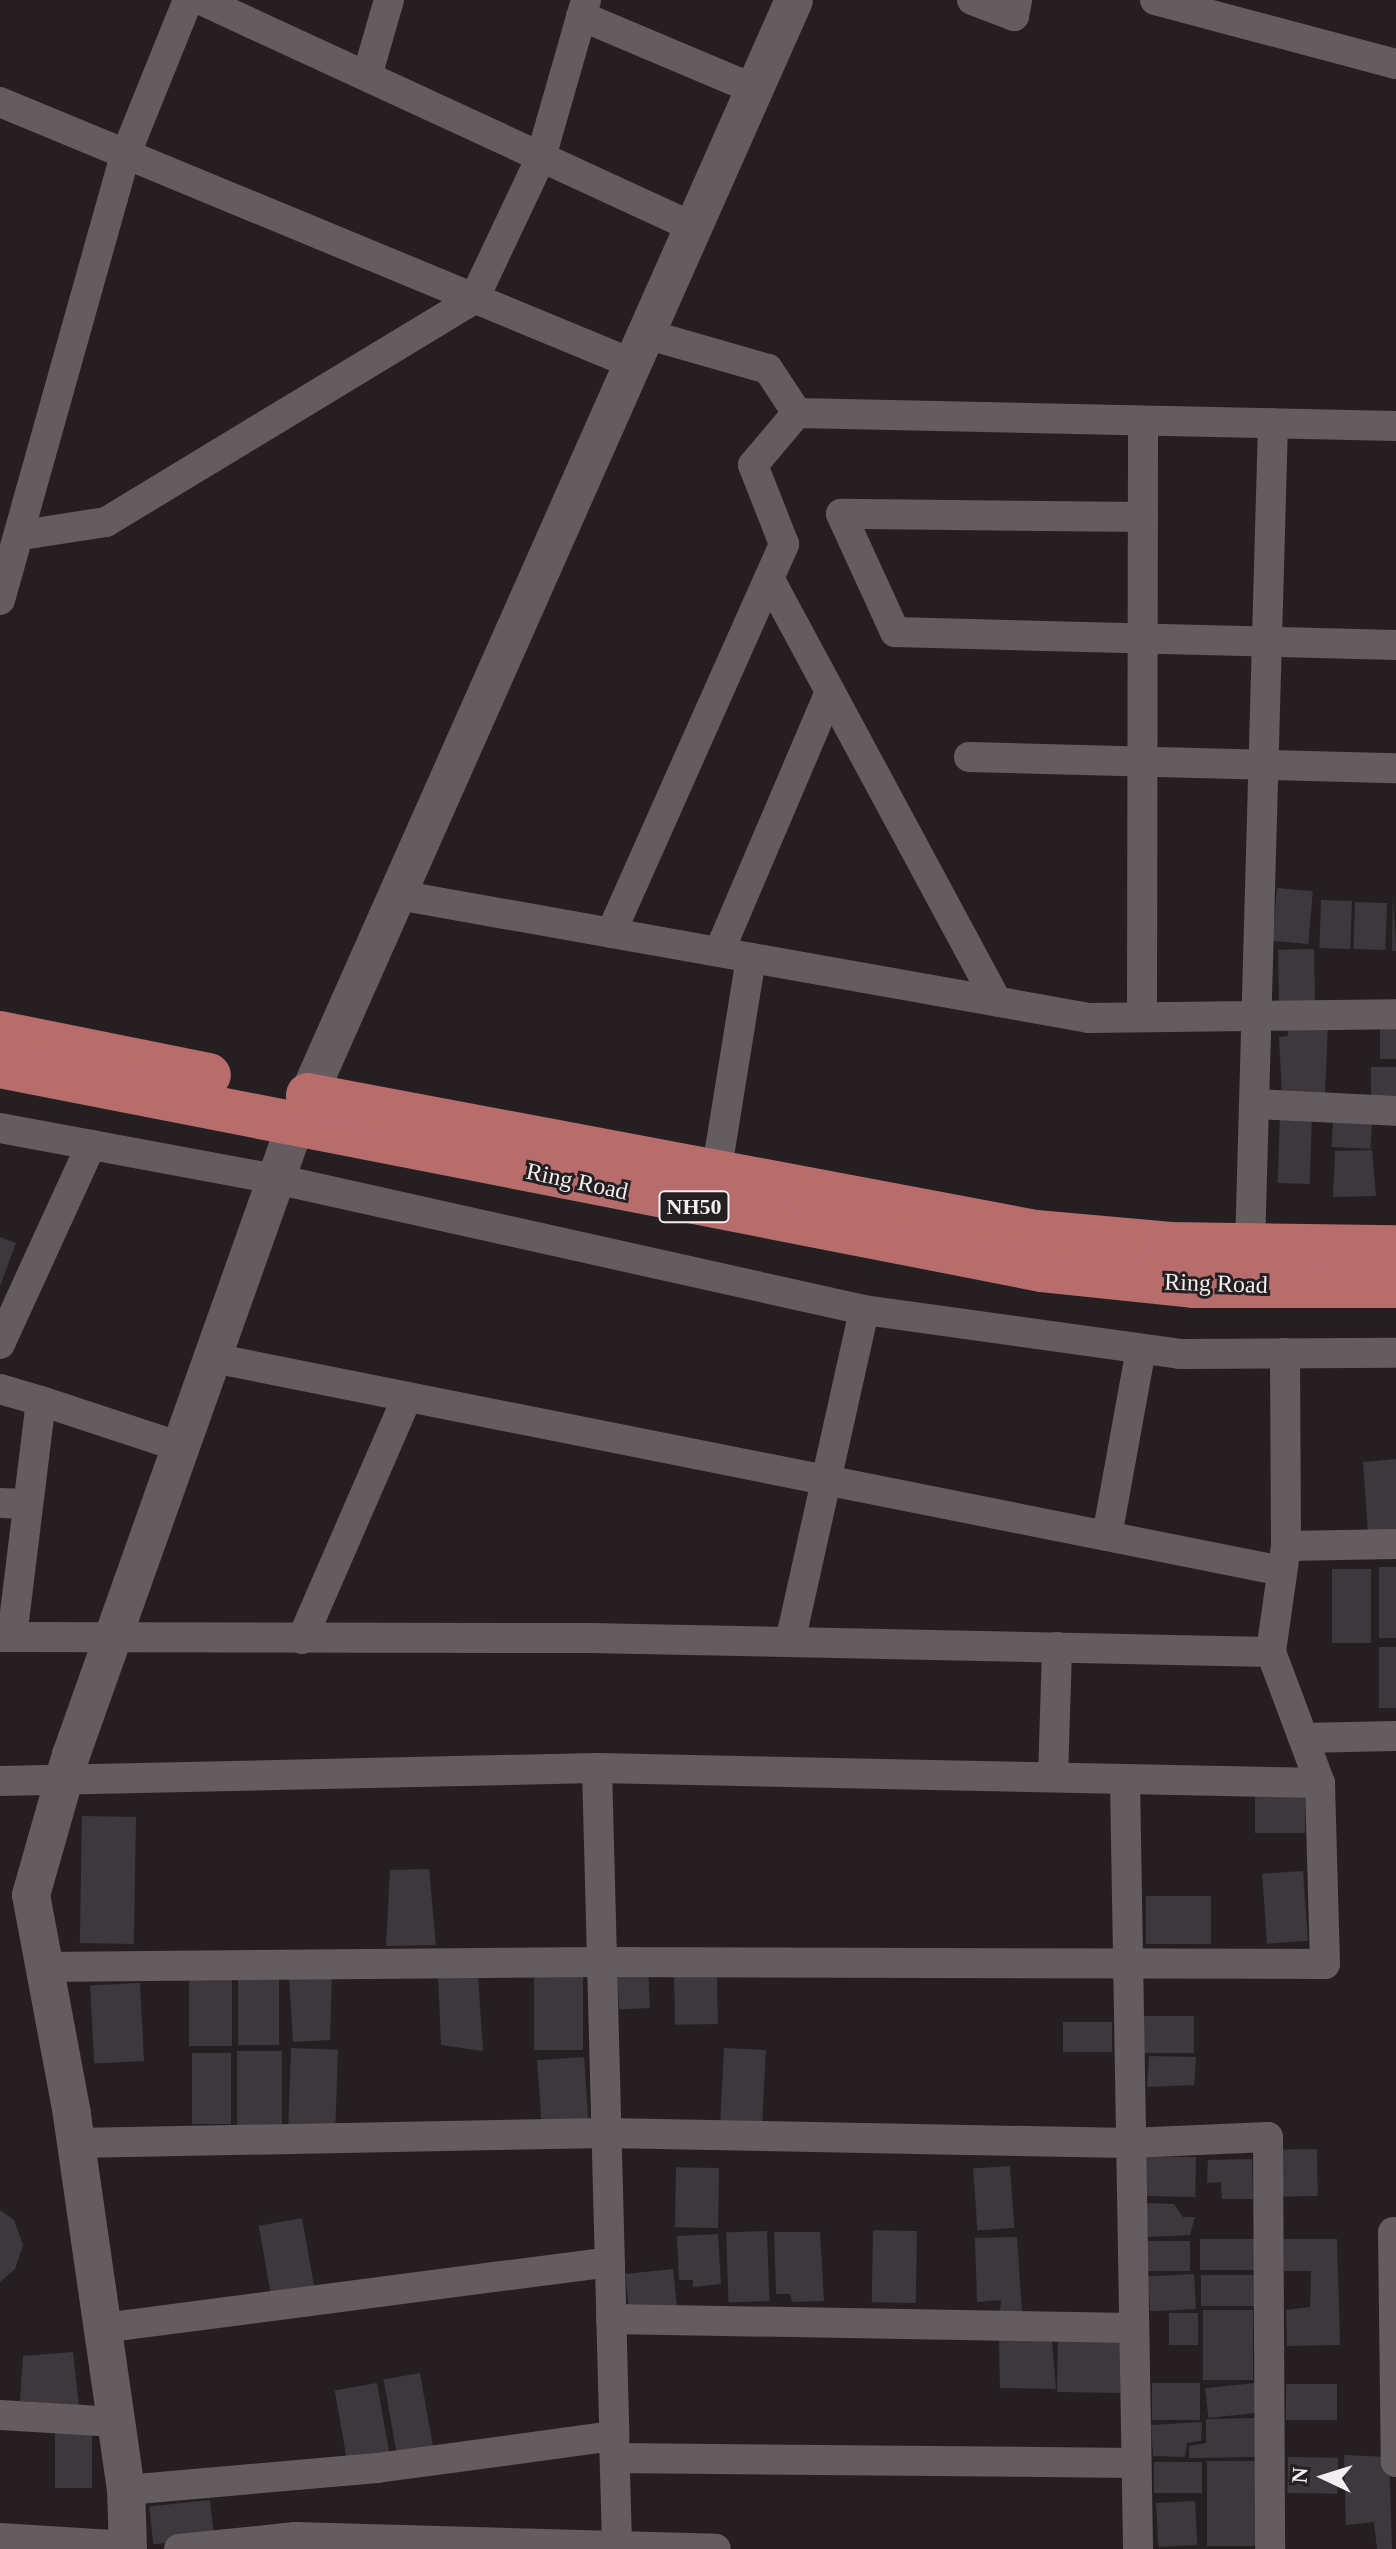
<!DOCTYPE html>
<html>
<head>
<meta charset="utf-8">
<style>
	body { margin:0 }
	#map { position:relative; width:1396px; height:2549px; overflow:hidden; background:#261f22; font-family:Georgia,serif }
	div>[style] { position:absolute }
	.building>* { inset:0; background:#3c383e; transform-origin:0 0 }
	.minor>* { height:30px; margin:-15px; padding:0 15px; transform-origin:15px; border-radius:15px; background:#645c5f }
	.tertiary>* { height:38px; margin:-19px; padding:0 19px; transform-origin:19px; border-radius:19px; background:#645c5f }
	.trunk>* { height:44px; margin:-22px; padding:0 22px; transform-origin:22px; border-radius:22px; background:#b76d6c }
	span { translate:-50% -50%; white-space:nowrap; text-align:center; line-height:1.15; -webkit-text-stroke:6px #261f22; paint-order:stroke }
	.shield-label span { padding:2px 6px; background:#261f22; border:2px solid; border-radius:6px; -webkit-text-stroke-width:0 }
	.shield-label { font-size:22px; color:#f3eef0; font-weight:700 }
	.street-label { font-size:24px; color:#f3eef0 }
	.north { position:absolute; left:1284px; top:2437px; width:80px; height:80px; -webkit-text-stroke:6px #261f22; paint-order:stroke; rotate:274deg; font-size:22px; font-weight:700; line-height:32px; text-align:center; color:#f3eef0 }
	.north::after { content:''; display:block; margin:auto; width:28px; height:36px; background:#f3eef0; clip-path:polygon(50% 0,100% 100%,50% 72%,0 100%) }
</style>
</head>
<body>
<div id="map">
	<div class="building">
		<i style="left:1277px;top:888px;width:36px;height:53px;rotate:5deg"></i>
		<i style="clip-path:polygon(1393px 895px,1396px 951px,1392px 951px)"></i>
		<i style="left:1321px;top:900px;width:31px;height:48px;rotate:2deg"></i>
		<i style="left:1355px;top:902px;width:32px;height:47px;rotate:2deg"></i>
		<i style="left:1314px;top:949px;width:53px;height:36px;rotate:89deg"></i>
		<i style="clip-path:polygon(1328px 1022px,1325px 1095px,1282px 1095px,1279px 1037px,1288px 1036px,1287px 1023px)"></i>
		<i style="left:1380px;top:1023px;width:16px;height:36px"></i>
		<i style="left:1371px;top:1067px;width:25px;height:30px"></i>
		<i style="left:1280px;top:1115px;width:32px;height:68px;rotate:2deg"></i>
		<i style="left:1333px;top:1120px;width:39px;height:27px;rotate:3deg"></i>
		<i style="clip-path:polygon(1372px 1150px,1376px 1196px,1333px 1197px,1335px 1151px)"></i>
		<i style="clip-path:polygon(0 1237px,16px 1243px,0 1286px)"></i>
		<i style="clip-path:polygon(1396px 1459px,1396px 1533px,1368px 1533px,1363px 1462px)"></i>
		<i style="left:1396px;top:1567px;width:71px;height:17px;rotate:90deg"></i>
		<i style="left:1332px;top:1569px;width:39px;height:74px"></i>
		<i style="left:1396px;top:1647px;width:61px;height:17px;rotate:90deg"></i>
		<i style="left:1255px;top:1792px;width:50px;height:41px"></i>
		<i style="left:82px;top:1816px;width:54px;height:127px;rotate:1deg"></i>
		<i style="clip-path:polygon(429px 1869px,436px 1945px,386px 1946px,390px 1870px)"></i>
		<i style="left:1303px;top:1871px;width:70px;height:41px;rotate:86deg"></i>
		<i style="left:1211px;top:1896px;width:48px;height:65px;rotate:90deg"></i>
		<i style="left:534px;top:1969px;width:49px;height:81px"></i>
		<i style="left:648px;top:1969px;width:39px;height:31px;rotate:87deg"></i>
		<i style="left:717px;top:1971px;width:53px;height:43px;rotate:89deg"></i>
		<i style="clip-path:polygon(332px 1972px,330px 2040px,293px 2042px,289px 1976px)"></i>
		<i style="left:232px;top:1973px;width:73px;height:43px;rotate:90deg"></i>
		<i style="left:238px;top:1973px;width:41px;height:72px"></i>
		<i style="clip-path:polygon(438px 1974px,478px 1975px,483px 2051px,441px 2045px)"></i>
		<i style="left:140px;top:1983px;width:78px;height:50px;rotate:87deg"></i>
		<i style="left:1194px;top:2016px;width:37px;height:50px;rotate:90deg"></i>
		<i style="left:1063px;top:2022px;width:49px;height:30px"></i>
		<i style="left:291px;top:2048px;width:47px;height:77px;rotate:2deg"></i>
		<i style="left:724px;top:2048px;width:42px;height:73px;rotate:3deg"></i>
		<i style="left:237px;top:2051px;width:45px;height:74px"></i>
		<i style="left:192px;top:2053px;width:39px;height:71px"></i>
		<i style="clip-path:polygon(1149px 2056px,1196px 2057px,1194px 2085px,1147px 2087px)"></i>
		<i style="left:584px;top:2057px;width:64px;height:47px;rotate:86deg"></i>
		<i style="left:1317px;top:2149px;width:47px;height:43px;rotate:89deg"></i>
		<i style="left:1196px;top:2157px;width:40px;height:50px;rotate:91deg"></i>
		<i style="clip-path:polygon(1252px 2159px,1253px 2199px,1222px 2199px,1221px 2182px,1207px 2183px,1208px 2160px)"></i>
		<i style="left:1010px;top:2166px;width:62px;height:37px;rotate:86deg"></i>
		<i style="left:719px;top:2168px;width:60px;height:43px;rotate:91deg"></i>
		<i style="clip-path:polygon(1146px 2203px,1174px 2204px,1183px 2217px,1195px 2217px,1190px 2235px,1148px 2237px)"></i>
		<i style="clip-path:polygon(0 2210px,14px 2220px,23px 2245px,15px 2269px,0 2282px)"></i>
		<i style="left:302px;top:2218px;width:71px;height:44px;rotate:80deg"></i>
		<i style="left:767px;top:2231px;width:70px;height:41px;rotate:88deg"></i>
		<i style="left:917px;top:2231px;width:72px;height:44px;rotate:91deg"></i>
		<i style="clip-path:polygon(774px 2232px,820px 2232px,824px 2301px,792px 2302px,790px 2294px,776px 2294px)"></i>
		<i style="clip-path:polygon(718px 2234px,721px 2284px,693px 2287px,693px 2280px,679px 2280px,677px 2236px)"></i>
		<i style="clip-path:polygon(1017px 2237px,1022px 2312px,1000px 2313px,1001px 2300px,977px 2302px,975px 2238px)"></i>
		<i style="left:1254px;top:2239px;width:31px;height:54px;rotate:90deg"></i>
		<i style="clip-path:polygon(1284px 2239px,1337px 2239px,1340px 2345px,1287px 2346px,1286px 2310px,1310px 2307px,1311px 2271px,1284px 2271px)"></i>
		<i style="left:1148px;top:2241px;width:42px;height:30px"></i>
		<i style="left:673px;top:2269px;width:39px;height:48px;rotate:84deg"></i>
		<i style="left:1194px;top:2274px;width:35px;height:46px;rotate:87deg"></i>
		<i style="left:1255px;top:2275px;width:31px;height:54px;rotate:90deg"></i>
		<i style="left:1203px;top:2310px;width:50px;height:70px"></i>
		<i style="left:1169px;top:2313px;width:29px;height:32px"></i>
		<i style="clip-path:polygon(999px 2337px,1052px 2341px,1056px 2389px,1000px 2388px)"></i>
		<i style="left:1058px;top:2338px;width:63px;height:54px;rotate:1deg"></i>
		<i style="clip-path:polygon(73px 2352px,79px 2406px,20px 2401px,23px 2356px)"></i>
		<i style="left:420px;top:2373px;width:76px;height:37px;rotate:80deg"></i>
		<i style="left:377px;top:2383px;width:75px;height:43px;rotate:80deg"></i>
		<i style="left:1152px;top:2383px;width:48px;height:37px"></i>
		<i style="left:1255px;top:2383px;width:30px;height:50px;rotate:84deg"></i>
		<i style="left:1286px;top:2384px;width:51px;height:36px"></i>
		<i style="clip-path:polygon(1259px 2418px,1260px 2457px,1189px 2458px,1189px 2446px,1206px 2443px,1206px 2419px)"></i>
		<i style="clip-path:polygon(1202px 2422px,1201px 2441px,1187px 2443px,1185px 2457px,1153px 2456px,1151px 2425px)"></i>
		<i style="left:92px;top:2433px;width:55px;height:37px;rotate:90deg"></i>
		<i style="clip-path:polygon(1344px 2455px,1389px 2457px,1392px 2549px,1377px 2549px,1374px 2522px,1346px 2525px)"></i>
		<i style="left:1288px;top:2457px;width:50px;height:36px;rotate:1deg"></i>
		<i style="left:1207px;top:2461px;width:51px;height:85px"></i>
		<i style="left:1154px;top:2462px;width:48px;height:31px"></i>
		<i style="left:210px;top:2500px;width:38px;height:61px;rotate:84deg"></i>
		<i style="left:1195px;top:2501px;width:44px;height:39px;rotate:87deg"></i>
	</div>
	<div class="minor">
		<i style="left:201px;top:0;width:542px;rotate:24.77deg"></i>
		<i style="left:972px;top:0;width:45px;rotate:20.9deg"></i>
		<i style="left:1014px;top:16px;width:16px;rotate:-79deg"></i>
		<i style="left:1155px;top:0;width:249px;rotate:14.9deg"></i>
		<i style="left:581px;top:16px;width:188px;rotate:22.9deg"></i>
		<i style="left:367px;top:76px;width:79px;rotate:-73.9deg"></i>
		<i style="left:0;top:102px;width:685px;rotate:22.48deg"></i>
		<i style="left:646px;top:334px;width:127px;rotate:16deg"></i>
		<i style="left:768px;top:369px;width:53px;rotate:56.6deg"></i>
		<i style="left:797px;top:413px;width:599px;rotate:1.24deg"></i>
		<i style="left:1143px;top:517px;width:302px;rotate:-179.4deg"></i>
		<i style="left:841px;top:514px;width:130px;rotate:65.4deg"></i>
		<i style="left:895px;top:632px;width:501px;rotate:1.49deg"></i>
		<i style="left:22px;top:535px;width:85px;rotate:-8.8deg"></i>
		<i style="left:106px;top:522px;width:430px;rotate:-31.2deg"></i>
		<i style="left:474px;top:299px;width:157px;rotate:-64.7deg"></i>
		<i style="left:541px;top:157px;width:163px;rotate:-74deg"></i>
		<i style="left:769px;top:578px;width:481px;rotate:61.7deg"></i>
		<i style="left:0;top:600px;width:461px;rotate:-74.3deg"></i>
		<i style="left:125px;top:156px;width:168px;rotate:-68deg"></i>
		<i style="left:969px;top:757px;width:427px;rotate:1.5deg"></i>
		<i style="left:398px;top:895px;width:702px;rotate:10.09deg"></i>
		<i style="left:1089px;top:1018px;width:307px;rotate:-0.7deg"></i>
		<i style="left:611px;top:933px;width:426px;rotate:-66deg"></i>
		<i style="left:784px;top:544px;width:85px;rotate:-111.4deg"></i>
		<i style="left:753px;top:465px;width:68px;rotate:-49.8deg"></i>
		<i style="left:719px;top:952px;width:283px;rotate:-66.9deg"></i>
		<i style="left:1142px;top:1017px;width:596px;rotate:-89.9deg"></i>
		<i style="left:1255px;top:1104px;width:141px;rotate:2.8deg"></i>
		<i style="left:0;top:1128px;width:281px;rotate:10.5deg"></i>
		<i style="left:276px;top:1179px;width:602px;rotate:12.56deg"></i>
		<i style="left:864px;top:1310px;width:319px;rotate:7.9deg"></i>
		<i style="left:1180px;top:1354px;width:216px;rotate:-0.3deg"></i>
		<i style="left:716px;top:1174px;width:219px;rotate:-80.8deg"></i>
		<i style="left:1250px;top:1247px;width:824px;rotate:-88.4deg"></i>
		<i style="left:0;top:1344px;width:219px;rotate:-65.4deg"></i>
		<i style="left:1285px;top:1353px;width:193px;rotate:89.7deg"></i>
		<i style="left:1286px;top:1546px;width:107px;rotate:98.1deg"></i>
		<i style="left:1271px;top:1652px;width:140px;rotate:69.5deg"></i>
		<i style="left:213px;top:1358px;width:1090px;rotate:11.27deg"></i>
		<i style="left:0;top:1389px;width:43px;rotate:16.3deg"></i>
		<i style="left:0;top:1503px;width:28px;rotate:2deg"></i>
		<i style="left:1107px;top:1536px;width:190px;rotate:-79.7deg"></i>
		<i style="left:1286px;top:1546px;width:110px;rotate:-1deg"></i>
		<i style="left:0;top:1637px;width:590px;rotate:0.1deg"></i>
		<i style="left:590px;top:1638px;width:681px;rotate:1.18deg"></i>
		<i style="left:12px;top:1637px;width:238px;rotate:-83deg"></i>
		<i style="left:41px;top:1401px;width:147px;rotate:18.2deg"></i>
		<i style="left:302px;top:1639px;width:264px;rotate:-66.5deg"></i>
		<i style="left:790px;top:1642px;width:340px;rotate:-77.4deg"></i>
		<i style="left:1303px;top:1738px;width:93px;rotate:-1.2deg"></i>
		<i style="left:1053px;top:1777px;width:130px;rotate:-88.2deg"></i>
		<i style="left:1125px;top:1779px;width:770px;rotate:89.03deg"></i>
		<i style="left:0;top:1781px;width:597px;rotate:-1.25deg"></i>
		<i style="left:43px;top:1967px;width:559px;rotate:-0.51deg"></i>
		<i style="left:602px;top:1962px;width:723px;rotate:0.16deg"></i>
		<i style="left:1325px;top:1964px;width:181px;rotate:-91.6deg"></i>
		<i style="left:1320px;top:1783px;width:723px;rotate:-178.81deg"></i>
		<i style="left:597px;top:1768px;width:194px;rotate:88.5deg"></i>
		<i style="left:602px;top:1962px;width:474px;rotate:88.5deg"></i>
		<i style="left:614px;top:2436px;width:110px;rotate:88.4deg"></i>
		<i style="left:76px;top:2143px;width:530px;rotate:-1.08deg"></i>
		<i style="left:606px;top:2133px;width:523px;rotate:1.1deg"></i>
		<i style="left:1129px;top:2143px;width:139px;rotate:-2.5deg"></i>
		<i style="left:1268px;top:2137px;width:412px;rotate:89.7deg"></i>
		<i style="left:1393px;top:2232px;width:230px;rotate:89.3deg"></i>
		<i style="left:611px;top:2319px;width:522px;rotate:0.99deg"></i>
		<i style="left:103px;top:2328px;width:511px;rotate:-7.42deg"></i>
		<i style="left:0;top:2415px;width:116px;rotate:3.5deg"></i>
		<i style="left:615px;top:2458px;width:521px;rotate:0.55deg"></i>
		<i style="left:126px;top:2490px;width:252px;rotate:-5deg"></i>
		<i style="left:377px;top:2468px;width:239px;rotate:-7.7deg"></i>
		<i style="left:0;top:2538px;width:128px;rotate:3.6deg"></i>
		<i style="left:179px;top:2549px;width:117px;rotate:-5.9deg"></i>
		<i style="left:295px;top:2537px;width:421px;rotate:1.6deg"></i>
	</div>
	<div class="tertiary">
		<i style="left:128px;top:2549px;width:59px;rotate:-91.9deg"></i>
		<i style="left:126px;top:2490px;width:380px;rotate:-98.2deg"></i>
		<i style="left:72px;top:2114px;width:223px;rotate:-100.6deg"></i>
		<i style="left:31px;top:1895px;width:146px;rotate:-74.1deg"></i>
		<i style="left:71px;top:1755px;width:671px;rotate:-70.4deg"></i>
		<i style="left:296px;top:1123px;width:1228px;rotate:-66.08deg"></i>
	</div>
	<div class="trunk">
		<i style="left:0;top:1033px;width:213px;rotate:11.4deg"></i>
		<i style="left:0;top:1066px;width:1062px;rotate:11.08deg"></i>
		<i style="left:1042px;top:1270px;width:152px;rotate:6deg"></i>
		<i style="left:1193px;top:1286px;width:203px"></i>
		<i style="left:308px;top:1095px;width:741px;rotate:10.66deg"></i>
		<i style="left:1036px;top:1232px;width:135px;rotate:5.1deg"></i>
		<i style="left:1170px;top:1244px;width:226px;rotate:0.8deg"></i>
	</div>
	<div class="shield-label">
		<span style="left:694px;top:1207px">NH50</span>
	</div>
	<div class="street-label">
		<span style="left:577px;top:1182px;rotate:12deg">Ring Road</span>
		<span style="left:1216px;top:1284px;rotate:2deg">Ring Road</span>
	</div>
	<div class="north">N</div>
</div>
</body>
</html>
